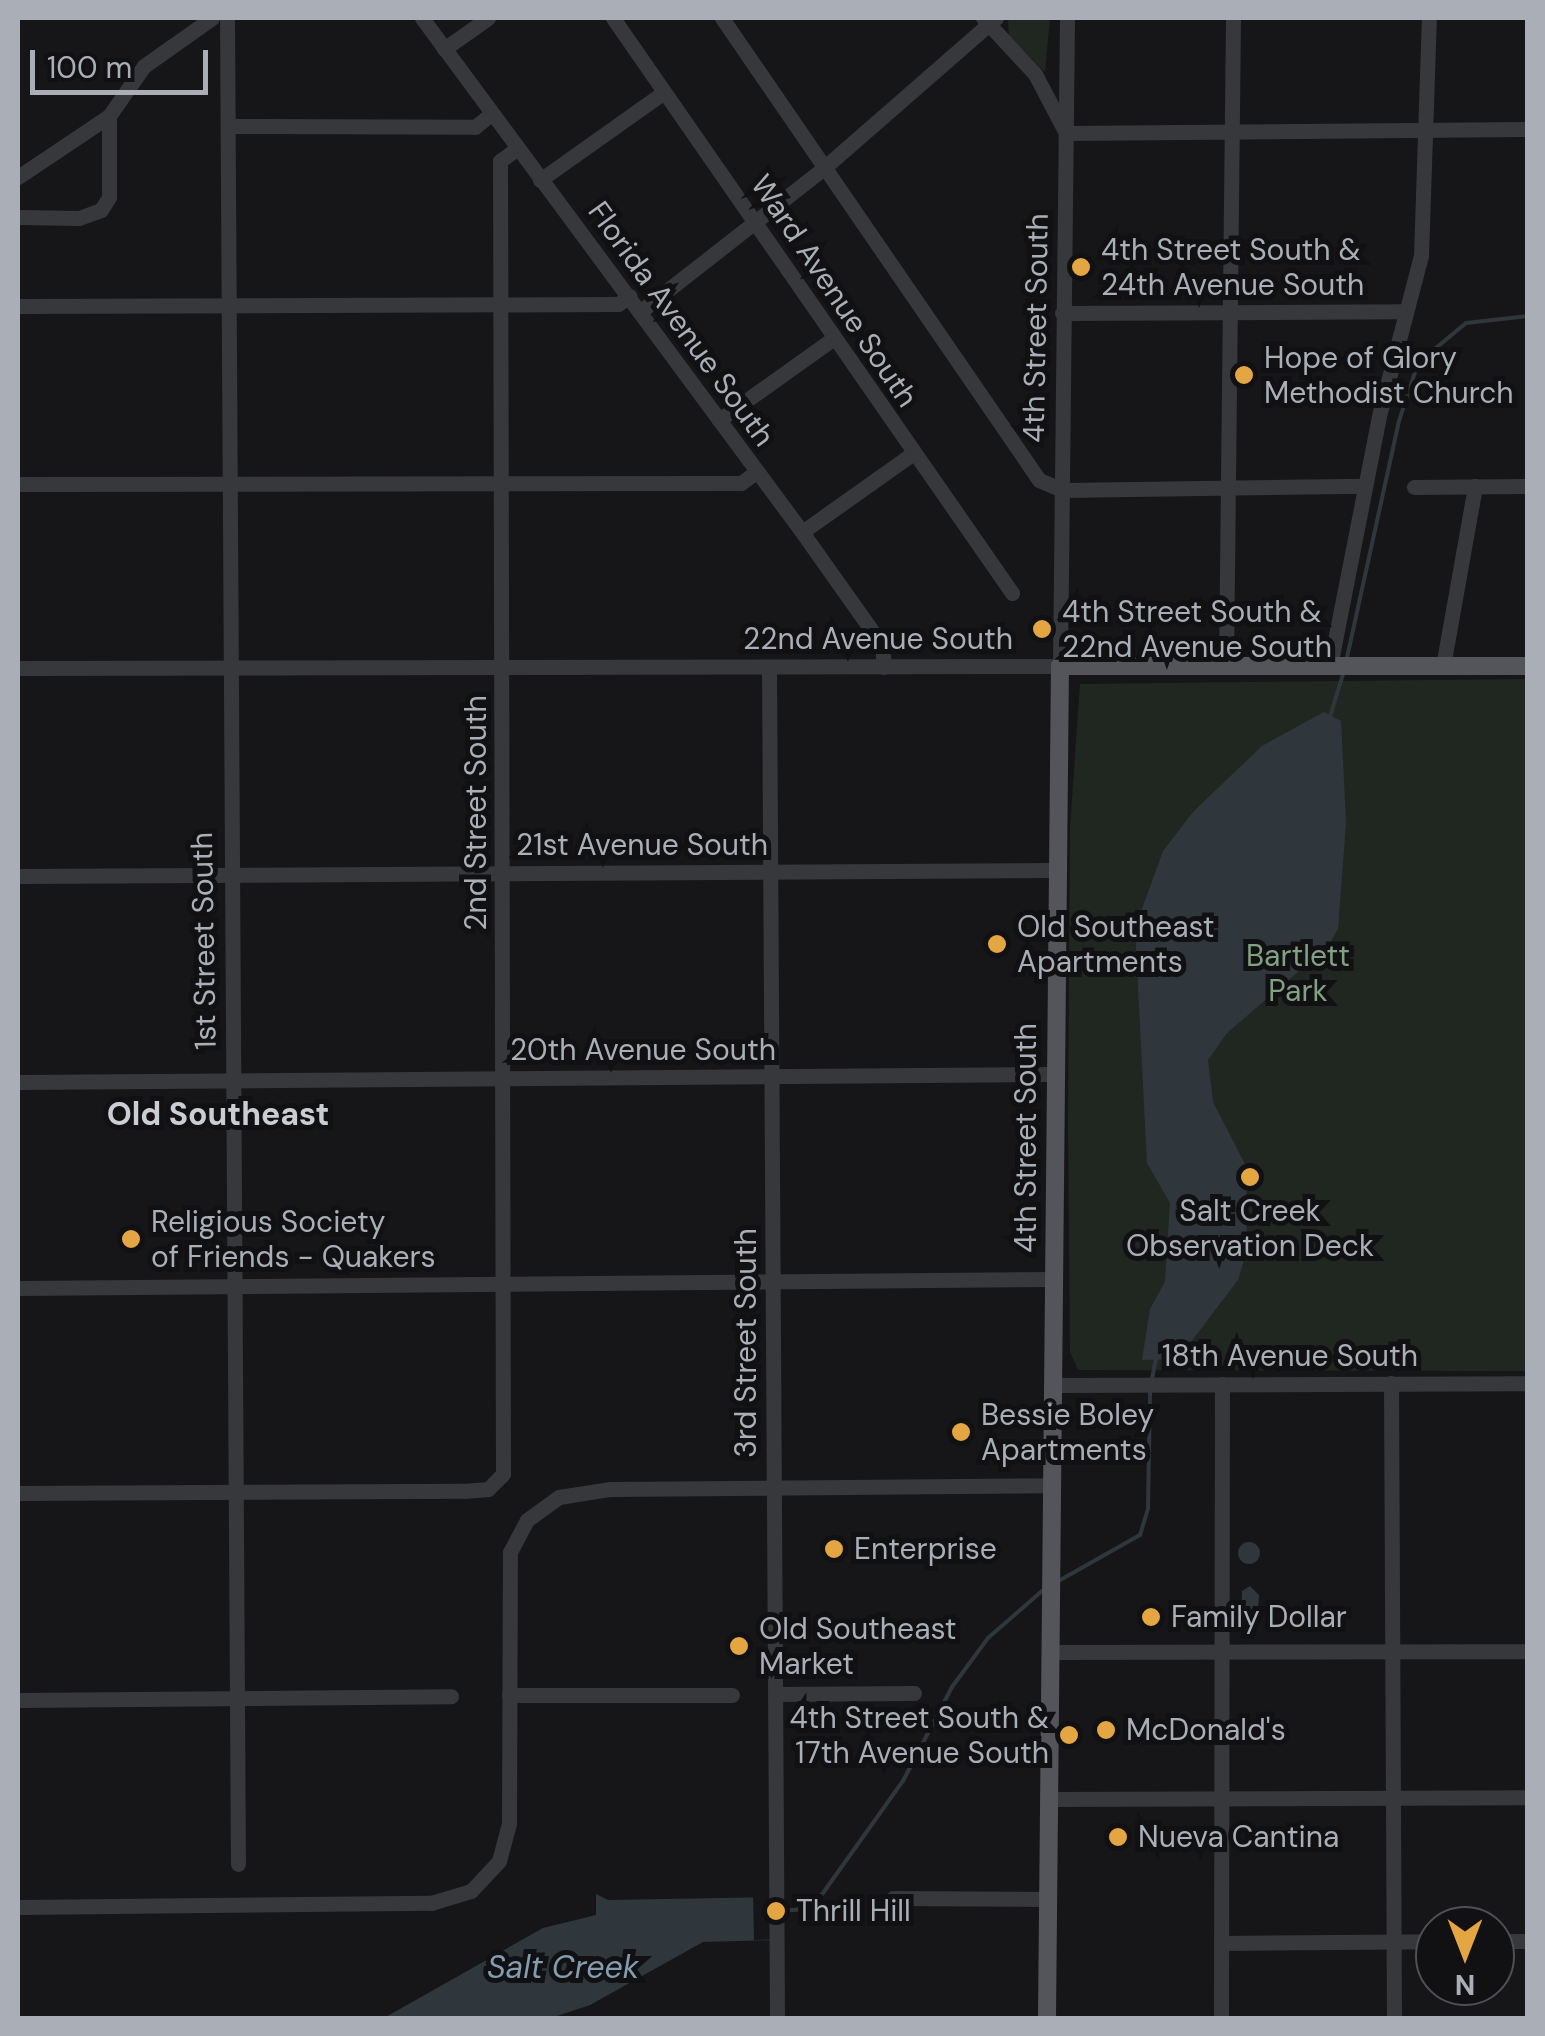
<!DOCTYPE html>
<html>
<head>
<meta charset="utf-8">
<style>
	body { margin:0 }
	#map { position:relative; width:1545px; height:2036px; overflow:hidden; background:#161618; font-family:"DM Sans",sans-serif }
	div>[style] { position:absolute }
	.green>* { inset:0; background:#202721 }
	.water>* { inset:0; background:#2f373d }
	.round { border-radius:50% }
	.pier>* { inset:0; background:#161618 }
	.stream>* { height:4px; margin:-2px; padding:0 2px; transform-origin:2px; border-radius:2px; background:#2f373d }
	.minor>* { height:15px; margin:-7.5px; padding:0 7.5px; transform-origin:7.5px; border-radius:7.5px; background:#37383c }
	.major>* { height:18px; margin:-9px; padding:0 9px; transform-origin:9px; border-radius:9px; background:#54555b }
	.dots>* { width:28px; height:28px; translate:-50% -50%; box-sizing:border-box; border:5px solid #111113; border-radius:50% }
	span { translate:-50% -50%; white-space:nowrap; text-align:center; line-height:1.15; -webkit-text-stroke:10px #111113; paint-order:stroke }
	.poi-label { font-size:30px; color:#a9aeb7 }
	.left { translate:0 -50%; text-align:left }
	.right { translate:-100% -50%; text-align:right }
	.street-label { font-size:30px; color:#a9aeb7 }
	.park-label { font-size:30px; color:#82a082 }
	.neighbourhood-label { font-size:32px; color:#cacdd3; font-weight:700 }
	.water-label { font-size:32px; color:#839caf; font-style:italic }
	.frame { position:absolute; inset:0; border:20px solid #a9aeb7; pointer-events:none }
	.north { position:absolute; left:1415px; top:1906px; width:100px; height:100px; box-sizing:border-box; background:#111113; border:2px solid #4e5055; border-radius:50%; rotate:180deg; font-size:28px; font-weight:700; line-height:40px; text-align:center; color:#a9aeb7 }
	.north::after { content:''; display:block; margin:auto; width:35px; height:45px; background:#e3a642; clip-path:polygon(50% 0,100% 100%,50% 72%,0 100%) }
	.scale { position:absolute; left:30px; top:50px; width:178px; height:45px; box-sizing:border-box; border:5px solid #a9aeb7; border-top:0; padding-left:12px; font-size:30px; line-height:35px; white-space:nowrap; color:#a9aeb7; -webkit-text-stroke:8px #111113; paint-order:stroke }
</style>
</head>
<body>
<div id="map">
	<div class="green">
		<i style="clip-path:polygon(1008px 18px,1050px 18px,1045px 72px,1009px 36px)"></i>
		<i style="clip-path:polygon(1527px 679px,1527px 1371px,1078px 1370px,1070px 1352px,1068px 1121px,1070px 827px,1080px 684px)"></i>
	</div>
	<div class="water">
		<i style="clip-path:polygon(1324px 712px,1341px 721px,1346px 822px,1338px 929px,1328px 946px,1227px 1033px,1208px 1060px,1213px 1102px,1246px 1166px,1247px 1250px,1238px 1280px,1178px 1359px,1142px 1360px,1150px 1309px,1165px 1282px,1170px 1203px,1147px 1163px,1135px 928px,1163px 851px,1193px 812px,1262px 746px)"></i>
		<i class="round" style="left:1238px;top:1542px;width:22px;height:22px"></i>
		<i style="clip-path:polygon(1250px 1586px,1259px 1595px,1257px 1625px,1250px 1627px,1241px 1620px,1242px 1591px)"></i>
		<i style="clip-path:polygon(596px 1894px,608px 1900px,776px 1897px,776px 1940px,703px 1942px,590px 2005px,551px 2018px,384px 2018px,543px 1928px,596px 1915px)"></i>
	</div>
	<div class="pier">
		<i style="clip-path:polygon(753px 1892px,776px 1892px,781px 1939px,754px 1940px)"></i>
	</div>
	<div class="stream">
		<i style="left:1346px;top:662px;width:247px;rotate:-77.6deg"></i>
		<i style="left:1399px;top:421px;width:61px;rotate:-71.9deg"></i>
		<i style="left:1418px;top:363px;width:62px;rotate:-39.8deg"></i>
		<i style="left:1466px;top:323px;width:62px;rotate:-6.4deg"></i>
		<i style="left:1329px;top:720px;width:51px;rotate:-73deg"></i>
		<i style="left:1152px;top:1379px;width:20px;rotate:-79deg"></i>
		<i style="left:1055px;top:1583px;width:98px;rotate:-29.5deg"></i>
		<i style="left:1140px;top:1535px;width:28px;rotate:-73deg"></i>
		<i style="left:1148px;top:1508px;width:120px;rotate:-89deg"></i>
		<i style="left:781px;top:1911px;width:23px;rotate:-5deg"></i>
		<i style="left:804px;top:1909px;width:25px;rotate:-40deg"></i>
		<i style="left:823px;top:1893px;width:138px;rotate:-54.5deg"></i>
		<i style="left:903px;top:1781px;width:106px;rotate:-62.5deg"></i>
		<i style="left:952px;top:1687px;width:61px;rotate:-53.7deg"></i>
		<i style="left:988px;top:1638px;width:73px;rotate:-41.1deg"></i>
	</div>
	<div class="minor">
		<i style="left:227px;top:18px;width:1846px;rotate:89.66deg"></i>
		<i style="left:422px;top:18px;width:639px;rotate:53.52deg"></i>
		<i style="left:802px;top:532px;width:138px;rotate:54.7deg"></i>
		<i style="left:882px;top:645px;width:22px;rotate:85deg"></i>
		<i style="left:613px;top:18px;width:700px;rotate:55.24deg"></i>
		<i style="left:722px;top:18px;width:560px;rotate:55.54deg"></i>
		<i style="left:1039px;top:480px;width:25px;rotate:23deg"></i>
		<i style="left:1062px;top:490px;width:303px;rotate:-0.8deg"></i>
		<i style="left:983px;top:18px;width:76px;rotate:47.1deg"></i>
		<i style="left:1035px;top:74px;width:67px;rotate:62.3deg"></i>
		<i style="left:1066px;top:133px;width:462px;rotate:-0.5deg"></i>
		<i style="left:444px;top:49px;width:54px;rotate:-35.2deg"></i>
		<i style="left:228px;top:126px;width:247px;rotate:0.2deg"></i>
		<i style="left:475px;top:127px;width:19px;rotate:-39deg"></i>
		<i style="left:18px;top:177px;width:110px;rotate:-33.8deg"></i>
		<i style="left:109px;top:116px;width:61px;rotate:-55deg"></i>
		<i style="left:144px;top:66px;width:83px;rotate:-35.2deg"></i>
		<i style="left:540px;top:180px;width:151px;rotate:-35.3deg"></i>
		<i style="left:18px;top:217px;width:61px;rotate:0.9deg"></i>
		<i style="left:79px;top:218px;width:23px;rotate:-20deg"></i>
		<i style="left:101px;top:210px;width:15px;rotate:-58deg"></i>
		<i style="left:109px;top:197px;width:81px;rotate:-90deg"></i>
		<i style="left:18px;top:306px;width:600px;rotate:-0.19deg"></i>
		<i style="left:618px;top:304px;width:14px;rotate:-34deg"></i>
		<i style="left:641px;top:311px;width:234px;rotate:-38deg"></i>
		<i style="left:825px;top:167px;width:227px;rotate:-41.1deg"></i>
		<i style="left:1062px;top:313px;width:344px;rotate:-0.3deg"></i>
		<i style="left:719px;top:420px;width:141px;rotate:-35.5deg"></i>
		<i style="left:18px;top:484px;width:723px;rotate:-0.08deg"></i>
		<i style="left:741px;top:483px;width:19px;rotate:-36deg"></i>
		<i style="left:1414px;top:487px;width:114px;rotate:-0.5deg"></i>
		<i style="left:802px;top:532px;width:135px;rotate:-35.3deg"></i>
		<i style="left:1226px;top:665px;width:647px;rotate:-89.38deg"></i>
		<i style="left:1330px;top:666px;width:259px;rotate:-78.9deg"></i>
		<i style="left:1380px;top:412px;width:161px;rotate:-75.3deg"></i>
		<i style="left:1421px;top:256px;width:238px;rotate:-88.1deg"></i>
		<i style="left:1443px;top:666px;width:183px;rotate:-79.9deg"></i>
		<i style="left:769px;top:667px;width:1351px;rotate:89.66deg"></i>
		<i style="left:18px;top:668px;width:1042px;rotate:-0.11deg"></i>
		<i style="left:1060px;top:666px;width:648px;rotate:-89.38deg"></i>
		<i style="left:18px;top:876px;width:1037px;rotate:-0.33deg"></i>
		<i style="left:18px;top:1082px;width:1037px;rotate:-0.44deg"></i>
		<i style="left:18px;top:1288px;width:1035px;rotate:-0.5deg"></i>
		<i style="left:1391px;top:1383px;width:635px;rotate:89.73deg"></i>
		<i style="left:1054px;top:1385px;width:474px;rotate:-0.2deg"></i>
		<i style="left:18px;top:1493px;width:446px;rotate:-0.3deg"></i>
		<i style="left:464px;top:1491px;width:24px;rotate:-5deg"></i>
		<i style="left:488px;top:1489px;width:21px;rotate:-45deg"></i>
		<i style="left:503px;top:1474px;width:1313px;rotate:-90.13deg"></i>
		<i style="left:500px;top:161px;width:20px;rotate:-37deg"></i>
		<i style="left:1049px;top:1652px;width:479px;rotate:-0.1deg"></i>
		<i style="left:775px;top:1694px;width:139px;rotate:-0.4deg"></i>
		<i style="left:509px;top:1695px;width:223px"></i>
		<i style="left:18px;top:1700px;width:433px;rotate:-0.5deg"></i>
		<i style="left:1050px;top:1799px;width:478px;rotate:-0.2deg"></i>
		<i style="left:893px;top:1898px;width:155px;rotate:0.4deg"></i>
		<i style="left:18px;top:1907px;width:413px;rotate:-0.6deg"></i>
		<i style="left:431px;top:1903px;width:42px;rotate:-16.7deg"></i>
		<i style="left:471px;top:1891px;width:41px;rotate:-47deg"></i>
		<i style="left:499px;top:1861px;width:38px;rotate:-75deg"></i>
		<i style="left:509px;top:1824px;width:272px;rotate:-89.8deg"></i>
		<i style="left:510px;top:1552px;width:36px;rotate:-62deg"></i>
		<i style="left:527px;top:1520px;width:39px;rotate:-36deg"></i>
		<i style="left:559px;top:1497px;width:52px;rotate:-8.9deg"></i>
		<i style="left:610px;top:1489px;width:440px;rotate:-0.5deg"></i>
		<i style="left:1495px;top:1941px;width:33px"></i>
		<i style="left:1221px;top:1943px;width:214px;rotate:-0.5deg"></i>
		<i style="left:1221px;top:2018px;width:634px;rotate:-89.91deg"></i>
	</div>
	<div class="major">
		<i style="left:1047px;top:2018px;width:1352px;rotate:-89.45deg"></i>
		<i style="left:1060px;top:666px;width:468px"></i>
	</div>
	<div class="dots">
		<i style="left:1081px;top:267px;background:#e3a642"></i>
		<i style="left:1244px;top:375px;background:#e3a642"></i>
		<i style="left:1042px;top:629px;background:#e3a642"></i>
		<i style="left:997px;top:944px;background:#e3a642"></i>
		<i style="left:1250px;top:1177px;background:#e3a642"></i>
		<i style="left:131px;top:1239px;background:#e3a642"></i>
		<i style="left:961px;top:1432px;background:#e3a642"></i>
		<i style="left:834px;top:1549px;background:#e3a642"></i>
		<i style="left:1151px;top:1617px;background:#e3a642"></i>
		<i style="left:739px;top:1646px;background:#e3a642"></i>
		<i style="left:1106px;top:1730px;background:#e3a642"></i>
		<i style="left:1069px;top:1735px;background:#e3a642"></i>
		<i style="left:1118px;top:1837px;background:#e3a642"></i>
		<i style="left:776px;top:1911px;background:#e3a642"></i>
	</div>
	<div class="poi-label">
		<span class="left" style="left:1101px;top:267px">4th Street South &amp;<br>24th Avenue South</span>
		<span class="left" style="left:1264px;top:375px">Hope of Glory<br>Methodist Church</span>
		<span class="left" style="left:1062px;top:629px">4th Street South &amp;<br>22nd Avenue South</span>
		<span class="left" style="left:1017px;top:944px">Old Southeast<br>Apartments</span>
		<span style="left:1250px;top:1228px">Salt Creek<br>Observation Deck</span>
		<span class="left" style="left:151px;top:1239px">Religious Society<br>of Friends - Quakers</span>
		<span class="left" style="left:981px;top:1432px">Bessie Boley<br>Apartments</span>
		<span class="left" style="left:854px;top:1549px">Enterprise</span>
		<span class="left" style="left:1171px;top:1617px">Family Dollar</span>
		<span class="left" style="left:759px;top:1646px">Old Southeast<br>Market</span>
		<span class="right" style="left:1049px;top:1735px">4th Street South &amp;<br>17th Avenue South</span>
		<span class="left" style="left:1126px;top:1730px">McDonald's</span>
		<span class="left" style="left:1138px;top:1837px">Nueva Cantina</span>
		<span class="left" style="left:796px;top:1911px">Thrill Hill</span>
	</div>
	<div class="street-label">
		<span style="left:834px;top:291px;rotate:56deg">Ward Avenue South</span>
		<span style="left:681px;top:324px;rotate:54deg">Florida Avenue South</span>
		<span style="left:1036px;top:328px;rotate:-89deg">4th Street South</span>
		<span style="left:878px;top:639px">22nd Avenue South</span>
		<span style="left:476px;top:813px;rotate:-90deg">2nd Street South</span>
		<span style="left:642px;top:845px">21st Avenue South</span>
		<span style="left:204px;top:941px;rotate:-91deg">1st Street South</span>
		<span style="left:643px;top:1050px">20th Avenue South</span>
		<span style="left:1026px;top:1138px;rotate:-90deg">4th Street South</span>
		<span style="left:746px;top:1343px;rotate:-90deg">3rd Street South</span>
		<span style="left:1290px;top:1356px">18th Avenue South</span>
	</div>
	<div class="park-label">
		<span style="left:1298px;top:973px">Bartlett<br>Park</span>
	</div>
	<div class="neighbourhood-label">
		<span style="left:218px;top:1114px">Old Southeast</span>
	</div>
	<div class="water-label">
		<span style="left:563px;top:1967px">Salt Creek</span>
	</div>
	<div class="frame"></div>
	<div class="north">N</div>
	<div class="scale">100 m</div>
</div>
</body>
</html>
